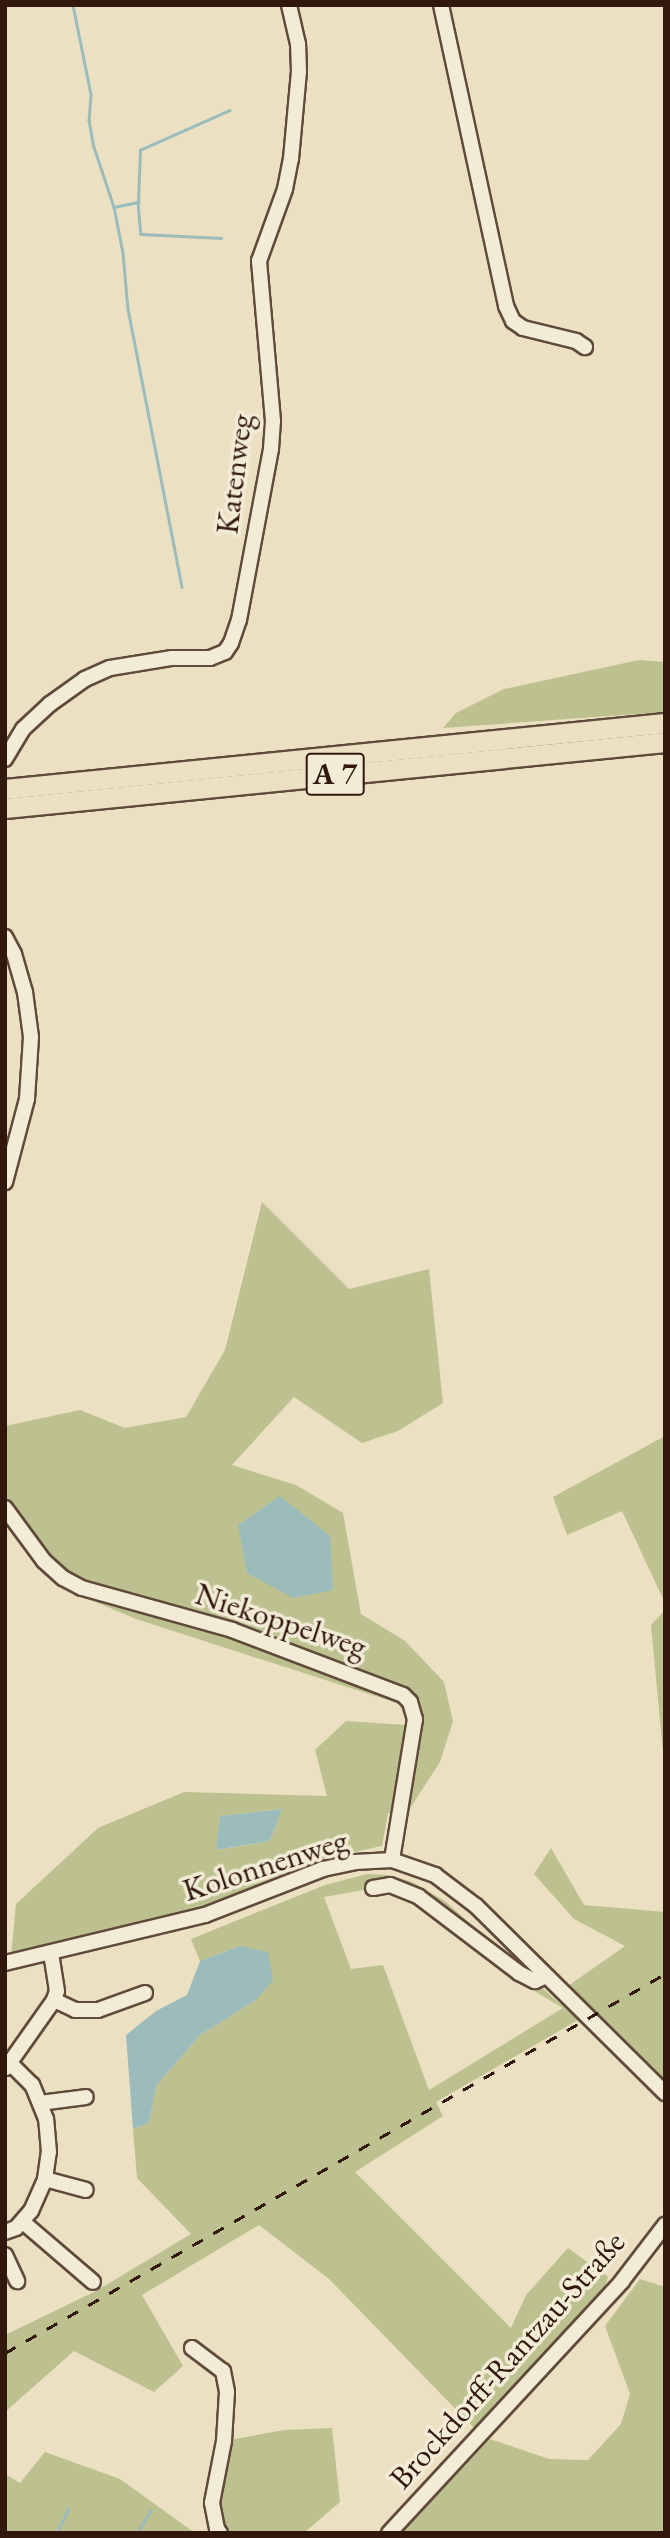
<!DOCTYPE html>
<html>
<head>
<meta charset="utf-8">
<style>
	body { margin:0 }
	#map { position:relative; width:670px; height:2538px; overflow:hidden; background:#ebe1c2; font-family:"EB Garamond",serif }
	div>[style] { position:absolute }
	.green>* { inset:0; background:#bdc18f }
	.water>* { inset:0; background:#9bbcbb }
	.stream>* { height:2.5px; margin:-1.25px; padding:0 1.25px; transform-origin:1.25px; border-radius:1.25px; background:#9bbcbb }
	.roads { filter:drop-shadow(2px 0 #604a3a) drop-shadow(-2px 0 #604a3a) drop-shadow(0 2px #604a3a) drop-shadow(0 -2px #604a3a) }
	.minor>* { height:14px; margin:-7px; padding:0 7px; transform-origin:7px; border-radius:7px; background:#f2ecd7 }
	.highway>* { height:19px; margin:-9.5px; padding:0 9.5px; transform-origin:9.5px; border-radius:9.5px; background:#ebe1c2 }
	.rail>* { height:2.5px; margin-top:-1.25px; transform-origin:0; background:repeating-linear-gradient(90deg,#32170d 0 12px,transparent 0 24px) }
	span { translate:-50% -50%; white-space:nowrap; text-align:center; line-height:1.15; -webkit-text-stroke:7px #f2ecd7; paint-order:stroke }
	.shield-label span { padding:2px 5px; background:#f2ecd7; border:2px solid; border-radius:5px; -webkit-text-stroke-width:0 }
	.shield-label { font-size:30px; color:#32170d; font-weight:700 }
	.street-label { font-size:32px; color:#32170d }
	.frame { position:absolute; inset:0; border:7px solid #32170d; pointer-events:none }
</style>
</head>
<body>
<div id="map">
	<div class="green">
		<i style="clip-path:polygon(639px 660px,665px 662px,665px 712px,443px 728px,456px 713px,504px 689px)"></i>
		<i style="clip-path:polygon(evenodd,262px 1202px,349px 1289px,429px 1269px,443px 1403px,398px 1431px,362px 1443px,294px 1397px,232px 1465px,296px 1485px,343px 1513px,361px 1614px,405px 1641px,444px 1682px,453px 1721px,440px 1762px,405px 1816px,388px 1813px,382px 1846px,321px 1859px,185px 1914px,11px 1956px,16px 1904px,98px 1828px,184px 1792px,327px 1796px,315px 1750px,346px 1721px,407px 1725px,400px 1704px,136px 1619px,58px 1586px,5px 1519px,5px 1426px,80px 1410px,125px 1428px,186px 1417px,225px 1350px,262px 1202px,244px 1553px,333px 1590px,247px 1573px,244px 1553px,262px 1202px,282px 1809px,270px 1841px,217px 1850px,220px 1816px,282px 1809px)"></i>
		<i style="clip-path:polygon(665px 1436px,665px 1603px,622px 1511px,567px 1535px,553px 1497px)"></i>
		<i style="clip-path:polygon(665px 1610px,665px 1774px,651px 1625px)"></i>
		<i style="clip-path:polygon(551px 1848px,584px 1905px,665px 1912px,665px 2080px,568px 1986px,625px 1946px,574px 1919px,534px 1874px)"></i>
		<i style="clip-path:polygon(evenodd,367px 1874px,389px 1875px,412px 1882px,445px 1901px,578px 2020px,436px 2102px,443px 2116px,355px 2172px,511px 2328px,526px 2295px,568px 2248px,608px 2277px,604px 2291px,476px 2430px,329px 2279px,259px 2225px,142px 2295px,183px 2366px,154px 2392px,74px 2351px,5px 2412px,5px 2335px,96px 2291px,191px 2234px,137px 2178px,133px 2129px,149px 2123px,156px 2086px,200px 2035px,256px 2000px,240px 1946px,200px 1961px,191px 1939px,325px 1885px,367px 1874px,377px 1882px,439px 1918px,509px 1976px,563px 2008px,429px 2090px,383px 1965px,351px 1969px,324px 1897px,364px 1890px,377px 1882px)"></i>
		<i style="clip-path:polygon(640px 2279px,665px 2287px,665px 2533px,402px 2533px,490px 2439px,549px 2459px,588px 2460px,621px 2424px,630px 2394px,605px 2326px)"></i>
		<i style="clip-path:polygon(332px 2428px,340px 2502px,304px 2533px,227px 2531px,220px 2500px,230px 2440px,284px 2430px)"></i>
		<i style="clip-path:polygon(45px 2452px,120px 2479px,195px 2533px,5px 2533px,5px 2474px,20px 2483px)"></i>
	</div>
	<div class="water">
		<i style="clip-path:polygon(280px 1496px,330px 1536px,333px 1590px,293px 1598px,247px 1573px,238px 1525px)"></i>
		<i style="clip-path:polygon(282px 1809px,270px 1841px,216px 1850px,220px 1816px)"></i>
		<i style="clip-path:polygon(240px 1946px,268px 1952px,273px 1980px,256px 2000px,200px 2035px,156px 2086px,149px 2123px,133px 2129px,126px 2035px,156px 2011px,187px 1995px,200px 1961px)"></i>
	</div>
	<div class="stream">
		<i style="left:73px;top:5px;width:91px;rotate:78.6deg"></i>
		<i style="left:91px;top:94px;width:26px;rotate:94deg"></i>
		<i style="left:89px;top:120px;width:27px;rotate:80deg"></i>
		<i style="left:94px;top:147px;width:63px;rotate:71.6deg"></i>
		<i style="left:114px;top:207px;width:47px;rotate:78.9deg"></i>
		<i style="left:123px;top:253px;width:56px;rotate:84.9deg"></i>
		<i style="left:128px;top:309px;width:283px;rotate:79deg"></i>
		<i style="left:138px;top:202px;width:52px;rotate:-87.8deg"></i>
		<i style="left:140px;top:150px;width:98px;rotate:-24deg"></i>
		<i style="left:114px;top:207px;width:25px;rotate:-12deg"></i>
		<i style="left:138px;top:202px;width:32px;rotate:85deg"></i>
		<i style="left:141px;top:234px;width:80px;rotate:2.9deg"></i>
		<i style="left:57px;top:2533px;width:26px;rotate:-65deg"></i>
		<i style="left:137px;top:2533px;width:26px;rotate:-59deg"></i>
	</div>
	<div class="roads">
		<div class="minor">
			<i style="left:441px;top:5px;width:308px;rotate:77.8deg"></i>
			<i style="left:506px;top:306px;width:17px;rotate:65deg"></i>
			<i style="left:513px;top:321px;width:12px;rotate:35deg"></i>
			<i style="left:523px;top:328px;width:55px;rotate:13.8deg"></i>
			<i style="left:576px;top:341px;width:11px;rotate:34deg"></i>
			<i style="left:5px;top:759px;width:35px;rotate:-59deg"></i>
			<i style="left:23px;top:729px;width:37px;rotate:-43deg"></i>
			<i style="left:50px;top:704px;width:43px;rotate:-35.5deg"></i>
			<i style="left:85px;top:679px;width:27px;rotate:-24deg"></i>
			<i style="left:110px;top:668px;width:63px;rotate:-9.2deg"></i>
			<i style="left:172px;top:658px;width:38px"></i>
			<i style="left:210px;top:658px;width:16px;rotate:-22deg"></i>
			<i style="left:225px;top:652px;width:11px;rotate:-56deg"></i>
			<i style="left:231px;top:643px;width:24px;rotate:-71deg"></i>
			<i style="left:239px;top:620px;width:174px;rotate:-79.4deg"></i>
			<i style="left:271px;top:449px;width:28px;rotate:-86deg"></i>
			<i style="left:273px;top:421px;width:161px;rotate:-95deg"></i>
			<i style="left:259px;top:261px;width:77px;rotate:-70.1deg"></i>
			<i style="left:285px;top:189px;width:31px;rotate:-79deg"></i>
			<i style="left:291px;top:159px;width:88px;rotate:-84.8deg"></i>
			<i style="left:299px;top:71px;width:27px;rotate:-92deg"></i>
			<i style="left:298px;top:44px;width:40px;rotate:-103deg"></i>
			<i style="left:5px;top:937px;width:19px;rotate:62deg"></i>
			<i style="left:14px;top:954px;width:40px;rotate:74deg"></i>
			<i style="left:25px;top:992px;width:45px;rotate:82.4deg"></i>
			<i style="left:31px;top:1037px;width:62px;rotate:93.7deg"></i>
			<i style="left:27px;top:1099px;width:86px;rotate:104.8deg"></i>
			<i style="left:5px;top:1508px;width:66px;rotate:53.7deg"></i>
			<i style="left:44px;top:1561px;width:25px;rotate:42deg"></i>
			<i style="left:63px;top:1578px;width:21px;rotate:28deg"></i>
			<i style="left:82px;top:1588px;width:156px;rotate:15.6deg"></i>
			<i style="left:232px;top:1630px;width:183px;rotate:20.8deg"></i>
			<i style="left:403px;top:1695px;width:10px;rotate:45deg"></i>
			<i style="left:410px;top:1702px;width:18px;rotate:74deg"></i>
			<i style="left:415px;top:1719px;width:143px;rotate:99.3deg"></i>
			<i style="left:373px;top:1888px;width:17px;rotate:-10deg"></i>
			<i style="left:390px;top:1885px;width:31px;rotate:22deg"></i>
			<i style="left:419px;top:1897px;width:126px;rotate:37.2deg"></i>
			<i style="left:519px;top:1973px;width:18px;rotate:27deg"></i>
			<i style="left:535px;top:1981px;width:12px;rotate:-24deg"></i>
			<i style="left:5px;top:1963px;width:206px;rotate:-13.5deg"></i>
			<i style="left:205px;top:1915px;width:127px;rotate:-21.3deg"></i>
			<i style="left:323px;top:1869px;width:33px;rotate:-12deg"></i>
			<i style="left:355px;top:1862px;width:37px;rotate:-3deg"></i>
			<i style="left:392px;top:1860px;width:46px;rotate:19.2deg"></i>
			<i style="left:435px;top:1875px;width:51px;rotate:37.1deg"></i>
			<i style="left:476px;top:1906px;width:266px;rotate:44.7deg"></i>
			<i style="left:54px;top:2000px;width:23px;rotate:25deg"></i>
			<i style="left:75px;top:2010px;width:23px"></i>
			<i style="left:98px;top:2010px;width:50px;rotate:-19.9deg"></i>
			<i style="left:6px;top:2068px;width:83px;rotate:-54.8deg"></i>
			<i style="left:54px;top:2000px;width:9px;rotate:-72deg"></i>
			<i style="left:57px;top:1991px;width:39px;rotate:-99deg"></i>
			<i style="left:40px;top:2103px;width:46px;rotate:-7.4deg"></i>
			<i style="left:45px;top:2179px;width:42px;rotate:15deg"></i>
			<i style="left:23px;top:2222px;width:92px;rotate:40.6deg"></i>
			<i style="left:5px;top:2232px;width:12px;rotate:-20deg"></i>
			<i style="left:16px;top:2228px;width:23px;rotate:-49deg"></i>
			<i style="left:31px;top:2211px;width:35px;rotate:-66deg"></i>
			<i style="left:45px;top:2179px;width:27px;rotate:-82deg"></i>
			<i style="left:49px;top:2152px;width:33px;rotate:-95deg"></i>
			<i style="left:46px;top:2119px;width:37px;rotate:-112deg"></i>
			<i style="left:32px;top:2085px;width:31px;rotate:-135deg"></i>
			<i style="left:5px;top:2255px;width:29px;rotate:65deg"></i>
			<i style="left:192px;top:2348px;width:39px;rotate:37deg"></i>
			<i style="left:223px;top:2371px;width:21px;rotate:79deg"></i>
			<i style="left:227px;top:2392px;width:49px;rotate:93.5deg"></i>
			<i style="left:224px;top:2441px;width:63px;rotate:101deg"></i>
			<i style="left:212px;top:2503px;width:26px;rotate:79deg"></i>
			<i style="left:217px;top:2529px;width:5px;rotate:53deg"></i>
			<i style="left:389px;top:2533px;width:343px;rotate:-47.2deg"></i>
			<i style="left:622px;top:2281px;width:71px;rotate:-52.5deg"></i>
		</div>
		<div class="highway">
			<i style="left:5px;top:789px;width:663px;rotate:-5.71deg"></i>
			<i style="left:5px;top:808px;width:663px;rotate:-5.71deg"></i>
		</div>
	</div>
	<div class="rail">
		<i style="left:5px;top:2353px;width:761px;rotate:-29.87deg"></i>
	</div>
	<div class="shield-label">
		<span style="left:335px;top:774px">A 7</span>
	</div>
	<div class="street-label">
		<span style="left:234px;top:474px;rotate:-83deg">Katenweg</span>
		<span style="left:281px;top:1620px;rotate:18deg">Niekoppelweg</span>
		<span style="left:265px;top:1865px;rotate:-18deg">Kolonnenweg</span>
		<span style="left:507px;top:2360px;rotate:-48deg">Brockdorff-Rantzau-Straße</span>
	</div>
	<div class="frame"></div>
</div>
</body>
</html>
